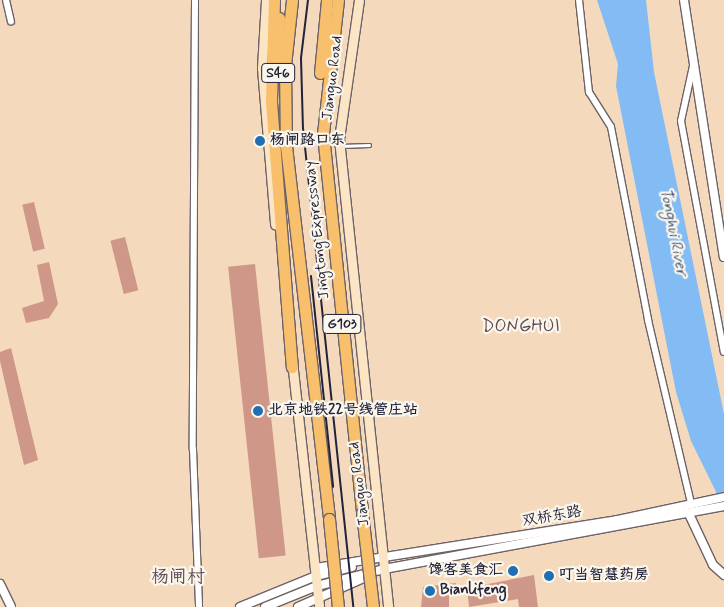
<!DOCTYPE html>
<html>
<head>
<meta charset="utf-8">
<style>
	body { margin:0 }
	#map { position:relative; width:724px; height:607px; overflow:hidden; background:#f4d9bc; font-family:Mynerve,"LXGW WenKai TC",sans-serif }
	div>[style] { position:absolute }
	.water>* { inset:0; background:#83bcf4 }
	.building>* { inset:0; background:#ce9788; transform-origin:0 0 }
	.roads { filter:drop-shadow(1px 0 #6c6268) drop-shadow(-1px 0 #6c6268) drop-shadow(0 1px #6c6268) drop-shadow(0 -1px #6c6268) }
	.service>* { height:3px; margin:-1.5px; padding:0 1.5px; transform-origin:1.5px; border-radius:1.5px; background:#fff }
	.minor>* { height:6px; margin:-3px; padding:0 3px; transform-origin:3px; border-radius:3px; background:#fff }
	.tertiary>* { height:8px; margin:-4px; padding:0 4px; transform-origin:4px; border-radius:4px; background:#fff }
	.secondary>* { height:9px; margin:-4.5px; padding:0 4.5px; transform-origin:4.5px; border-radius:4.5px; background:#fce5c4 }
	.motorway>* { height:11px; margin:-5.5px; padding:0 5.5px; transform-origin:5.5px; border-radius:5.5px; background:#f8bf6c }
	.rail>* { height:2px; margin:-1px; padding:0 1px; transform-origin:1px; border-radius:1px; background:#22223b }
	.bridges { filter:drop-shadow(1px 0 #6c6268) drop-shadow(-1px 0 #6c6268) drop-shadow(0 1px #6c6268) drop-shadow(0 -1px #6c6268) }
	.motorway-bridge>* { height:11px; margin:-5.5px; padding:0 5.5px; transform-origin:5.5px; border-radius:5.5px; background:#f8bf6c }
	.dots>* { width:14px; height:14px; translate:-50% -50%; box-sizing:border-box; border:2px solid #fbf7ec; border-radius:50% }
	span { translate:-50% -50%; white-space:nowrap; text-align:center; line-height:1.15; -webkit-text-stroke:4.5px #fbf7ec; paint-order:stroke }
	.shield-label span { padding:1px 4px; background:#fbf7ec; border:1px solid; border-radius:4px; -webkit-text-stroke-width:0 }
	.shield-label { font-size:14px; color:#22223b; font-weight:700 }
	.street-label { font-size:15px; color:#22223b }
	.poi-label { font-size:15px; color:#22223b; font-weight:700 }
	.left { translate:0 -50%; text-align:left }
	.right { translate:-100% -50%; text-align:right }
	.water-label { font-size:16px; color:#44587c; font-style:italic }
	.quarter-label { font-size:18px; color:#5e4b56 }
</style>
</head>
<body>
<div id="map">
	<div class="water">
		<i style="clip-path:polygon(597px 0,646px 0,654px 72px,724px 414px,724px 508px,691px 441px,676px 392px,616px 86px,618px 64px)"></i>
	</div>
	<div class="building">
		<i style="left:34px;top:202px;width:48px;height:12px;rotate:77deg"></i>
		<i style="left:125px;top:237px;width:55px;height:15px;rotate:76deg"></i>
		<i style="clip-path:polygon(49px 262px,58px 304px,49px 318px,26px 323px,22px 308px,44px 301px,37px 265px)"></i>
		<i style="left:255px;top:264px;width:293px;height:27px;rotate:84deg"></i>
		<i style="clip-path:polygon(11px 348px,38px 460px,24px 465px,0 361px,0 352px)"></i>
		<i style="clip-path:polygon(534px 575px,538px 607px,519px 607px,518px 599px,469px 607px,467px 588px)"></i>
		<i style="clip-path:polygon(456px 583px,457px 594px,449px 595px,449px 607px,421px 607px,423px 587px)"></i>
	</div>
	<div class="roads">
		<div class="service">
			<i style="left:340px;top:146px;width:29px;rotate:-2deg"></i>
		</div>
		<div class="minor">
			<i style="left:6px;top:0;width:22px;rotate:77deg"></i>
			<i style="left:195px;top:0;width:449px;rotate:90.3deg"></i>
			<i style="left:193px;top:449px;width:158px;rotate:87.8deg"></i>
			<i style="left:579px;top:0;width:93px;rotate:83.8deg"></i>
			<i style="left:589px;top:92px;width:41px;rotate:57.8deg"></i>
			<i style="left:611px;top:127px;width:197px;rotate:79.1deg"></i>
			<i style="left:648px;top:320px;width:189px;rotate:76.8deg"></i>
			<i style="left:693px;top:66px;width:56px;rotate:102.3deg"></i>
			<i style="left:681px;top:121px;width:235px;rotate:79.5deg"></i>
		</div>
		<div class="tertiary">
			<i style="left:684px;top:0;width:260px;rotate:81.2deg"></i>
			<i style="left:689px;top:514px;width:56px;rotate:64.8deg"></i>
			<i style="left:713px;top:565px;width:15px;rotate:42deg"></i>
			<i style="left:315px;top:568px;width:306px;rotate:-9deg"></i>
			<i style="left:617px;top:520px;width:109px;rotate:-12.1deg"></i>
			<i style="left:0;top:584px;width:25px;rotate:64deg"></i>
			<i style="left:240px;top:607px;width:82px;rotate:-22.2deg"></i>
			<i style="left:316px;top:576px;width:37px;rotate:-14deg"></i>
			<i style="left:265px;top:607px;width:56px;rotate:-22deg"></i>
			<i style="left:317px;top:586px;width:69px;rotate:-14.2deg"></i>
			<i style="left:384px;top:569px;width:346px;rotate:-10.5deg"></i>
			<i style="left:298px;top:607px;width:74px;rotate:-23.8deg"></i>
		</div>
		<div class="secondary">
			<i style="left:266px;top:0;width:68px;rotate:93.4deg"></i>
			<i style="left:262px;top:68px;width:157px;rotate:85.2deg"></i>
			<i style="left:359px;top:0;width:140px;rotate:98.2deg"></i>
			<i style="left:339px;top:139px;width:471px;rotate:84deg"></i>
			<i style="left:292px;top:361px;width:247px;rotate:83.7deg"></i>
		</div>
		<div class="motorway">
			<i style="left:274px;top:0;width:102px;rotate:91.7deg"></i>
			<i style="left:271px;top:102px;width:266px;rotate:85.5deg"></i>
			<i style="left:292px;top:0;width:66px;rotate:96.1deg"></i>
			<i style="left:285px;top:66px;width:80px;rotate:89.3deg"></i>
			<i style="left:286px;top:146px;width:375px;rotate:83.4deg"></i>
			<i style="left:338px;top:0;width:135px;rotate:96.4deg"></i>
			<i style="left:323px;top:134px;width:381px;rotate:84.1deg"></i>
			<i style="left:278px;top:62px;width:44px;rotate:-88.7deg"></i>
			<i style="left:320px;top:73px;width:73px;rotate:-84.5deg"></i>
		</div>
	</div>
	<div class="rail">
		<i style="left:308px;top:0;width:58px;rotate:96.9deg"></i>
		<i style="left:301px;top:58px;width:70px;rotate:88.4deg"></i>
		<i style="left:303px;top:128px;width:482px;rotate:84deg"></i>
		<i style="left:311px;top:276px;width:212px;rotate:84deg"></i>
	</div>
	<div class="bridges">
		<div class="motorway-bridge">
			<i style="left:362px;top:513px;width:95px;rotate:83.3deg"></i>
			<i style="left:329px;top:519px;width:88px;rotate:84.2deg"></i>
		</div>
	</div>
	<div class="dots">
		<i style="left:260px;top:141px;background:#1f6fb2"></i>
		<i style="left:258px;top:411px;background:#1f6fb2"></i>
		<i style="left:513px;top:571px;background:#1f6fb2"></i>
		<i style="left:549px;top:576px;background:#1f6fb2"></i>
		<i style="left:430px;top:591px;background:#1f6fb2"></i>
	</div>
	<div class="shield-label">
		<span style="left:278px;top:73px">S46</span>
		<span style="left:342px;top:324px">G103</span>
	</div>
	<div class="street-label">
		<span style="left:333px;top:78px;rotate:-83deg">Jianguo Road</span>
		<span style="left:318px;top:230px;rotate:-96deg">Jingtong Expressway</span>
		<span style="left:360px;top:484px;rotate:-97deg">Jianguo Road</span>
		<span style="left:552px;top:517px;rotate:-10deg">双桥东路</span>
	</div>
	<div class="poi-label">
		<span class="left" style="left:270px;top:141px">杨闸路口东</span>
		<span class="left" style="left:268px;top:411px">北京地铁22号线管庄站</span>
		<span class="right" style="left:503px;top:571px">馋客美食汇</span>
		<span class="left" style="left:559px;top:576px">叮当智慧药房</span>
		<span class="left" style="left:440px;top:591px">Bianlifeng</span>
	</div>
	<div class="water-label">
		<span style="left:673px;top:232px;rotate:79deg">Tonghui River</span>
	</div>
	<div class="quarter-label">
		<span style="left:521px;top:326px">DONGHUI</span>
		<span style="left:178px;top:577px">杨闸村</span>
	</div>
</div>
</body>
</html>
